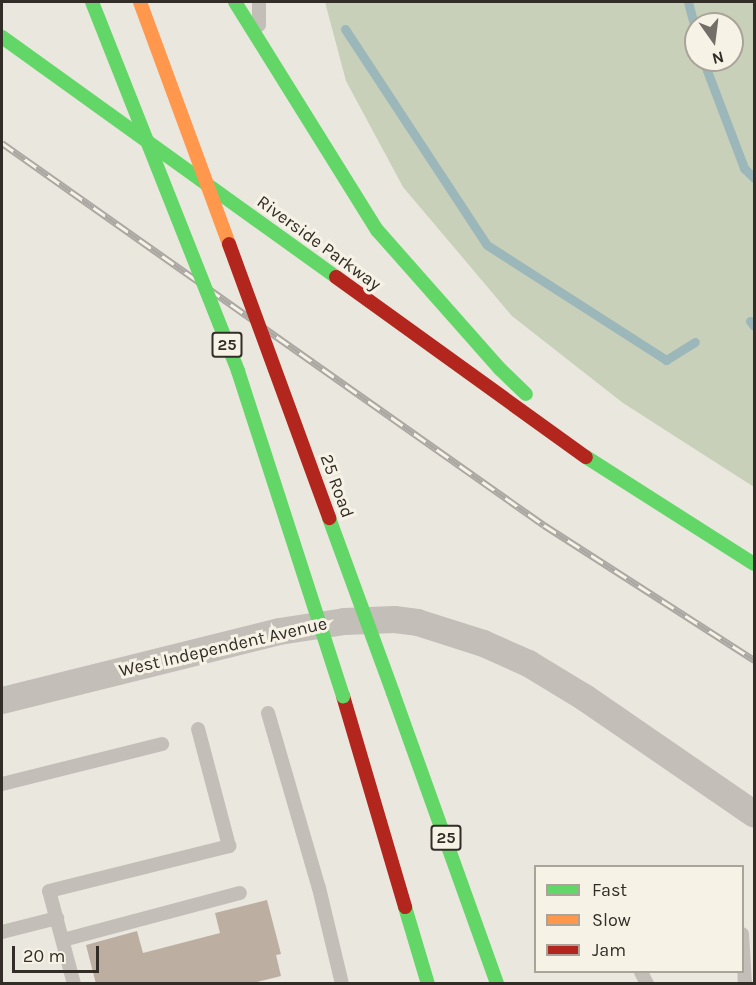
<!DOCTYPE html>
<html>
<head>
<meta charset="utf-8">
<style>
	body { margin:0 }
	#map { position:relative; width:756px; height:985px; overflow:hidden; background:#eae7df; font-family:Karla,sans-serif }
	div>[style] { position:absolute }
	.green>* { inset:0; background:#c8d0ba }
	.stream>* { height:9px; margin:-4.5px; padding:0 4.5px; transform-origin:4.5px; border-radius:4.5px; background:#9cb7ba }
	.building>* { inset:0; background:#bdaea2 }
	.lane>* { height:14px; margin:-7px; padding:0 7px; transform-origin:7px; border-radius:7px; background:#c3beb8 }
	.street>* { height:27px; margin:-13.5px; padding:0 13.5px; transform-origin:13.5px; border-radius:13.5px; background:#c3beb8 }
	.fast>* { height:14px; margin:-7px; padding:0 7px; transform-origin:7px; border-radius:7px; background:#63d668 }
	.jam>* { height:14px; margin:-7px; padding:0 7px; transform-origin:7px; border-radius:7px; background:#b3261e }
	.rail>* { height:7px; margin-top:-3.5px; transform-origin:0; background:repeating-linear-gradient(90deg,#f7f2e6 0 14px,#aba7a2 0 28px); box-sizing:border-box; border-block:2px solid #aba7a2 }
	.fast-bridge>* { height:14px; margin:-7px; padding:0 7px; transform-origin:7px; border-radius:7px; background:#63d668 }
	.slow-bridge>* { height:14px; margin:-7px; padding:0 7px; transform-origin:7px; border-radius:7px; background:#ff974d }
	.jam-bridge>* { height:14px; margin:-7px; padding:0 7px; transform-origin:7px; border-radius:7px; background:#b3261e }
	span { translate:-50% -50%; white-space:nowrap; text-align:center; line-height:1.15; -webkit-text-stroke:6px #f7f2e6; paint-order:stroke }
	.shield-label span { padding:2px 4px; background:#f7f2e6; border:2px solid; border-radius:4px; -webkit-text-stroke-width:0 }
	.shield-label { font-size:16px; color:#332d27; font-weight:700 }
	.street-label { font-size:18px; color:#332d27 }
	.frame { position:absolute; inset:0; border:3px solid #332d27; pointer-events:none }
	.legend { position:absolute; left:534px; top:865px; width:210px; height:108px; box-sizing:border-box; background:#f7f2e6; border:2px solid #a9a39a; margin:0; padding:8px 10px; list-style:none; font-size:18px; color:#332d27 }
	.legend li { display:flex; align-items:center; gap:12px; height:30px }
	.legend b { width:30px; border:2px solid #a9a39a }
	.north { position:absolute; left:684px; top:12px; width:60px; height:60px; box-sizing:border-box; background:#f7f2e6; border:2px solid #a9a39a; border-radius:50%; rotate:166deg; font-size:16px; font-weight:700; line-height:24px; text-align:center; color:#332d27 }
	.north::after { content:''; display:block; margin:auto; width:21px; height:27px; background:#736e67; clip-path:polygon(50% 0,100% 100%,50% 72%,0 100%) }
	.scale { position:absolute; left:12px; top:946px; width:87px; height:27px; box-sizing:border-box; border:3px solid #332d27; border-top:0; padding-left:8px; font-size:18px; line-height:21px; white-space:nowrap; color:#332d27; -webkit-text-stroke:4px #f7f2e6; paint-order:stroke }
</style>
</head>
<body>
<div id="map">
	<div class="green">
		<i style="clip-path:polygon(evenodd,325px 2px,754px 2px,754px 487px,623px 403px,512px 316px,403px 187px,346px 81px,325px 2px,696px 24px,732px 24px,732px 60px,696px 60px,696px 24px)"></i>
	</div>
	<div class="stream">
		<i style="left:688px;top:2px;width:31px;rotate:75deg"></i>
		<i style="left:345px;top:29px;width:258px;rotate:56.7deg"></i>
		<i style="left:487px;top:245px;width:213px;rotate:32.7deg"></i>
		<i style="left:666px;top:360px;width:34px;rotate:-32deg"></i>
		<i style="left:703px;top:60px;width:116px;rotate:69.2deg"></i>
		<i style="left:744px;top:168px;width:14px;rotate:45deg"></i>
		<i style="left:750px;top:321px;width:6px;rotate:51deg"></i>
	</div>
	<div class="building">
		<i style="clip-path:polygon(267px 900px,281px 954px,276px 955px,281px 976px,249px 984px,96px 984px,86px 945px,137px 931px,143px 953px,220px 933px,215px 913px)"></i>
	</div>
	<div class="lane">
		<i style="left:259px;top:25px;width:23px;rotate:-90deg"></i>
		<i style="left:268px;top:713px;width:182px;rotate:73.8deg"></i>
		<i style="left:319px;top:888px;width:99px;rotate:76.5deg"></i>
		<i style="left:2px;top:784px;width:165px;rotate:-14deg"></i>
		<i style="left:2px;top:932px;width:57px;rotate:-14.3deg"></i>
		<i style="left:742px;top:934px;width:50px;rotate:86.6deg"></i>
		<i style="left:63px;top:940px;width:183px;rotate:-14.9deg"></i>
		<i style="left:641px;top:972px;width:13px;rotate:63deg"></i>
		<i style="left:74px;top:984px;width:96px;rotate:-105deg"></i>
		<i style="left:49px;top:891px;width:186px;rotate:-14deg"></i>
		<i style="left:229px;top:846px;width:121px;rotate:-104.8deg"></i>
	</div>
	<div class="street">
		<i style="left:2px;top:700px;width:285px;rotate:-14deg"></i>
		<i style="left:279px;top:631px;width:66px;rotate:-8.7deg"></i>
		<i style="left:344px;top:621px;width:50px;rotate:-2.3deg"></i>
		<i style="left:394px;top:619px;width:23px;rotate:7deg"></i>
		<i style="left:417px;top:622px;width:69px;rotate:17.7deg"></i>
		<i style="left:483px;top:643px;width:49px;rotate:24deg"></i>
		<i style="left:528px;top:663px;width:66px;rotate:31.3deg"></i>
		<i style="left:584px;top:697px;width:206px;rotate:34.5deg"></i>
	</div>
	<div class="fast">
		<i style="left:235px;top:2px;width:269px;rotate:58.1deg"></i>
		<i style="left:377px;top:230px;width:186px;rotate:48.5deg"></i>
		<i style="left:500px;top:369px;width:36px;rotate:44deg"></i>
		<i style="left:2px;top:37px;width:411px;rotate:35.7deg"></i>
		<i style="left:586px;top:457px;width:199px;rotate:32.5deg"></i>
		<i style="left:393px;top:693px;width:309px;rotate:70.3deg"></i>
		<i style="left:405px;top:907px;width:80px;rotate:73.4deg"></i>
	</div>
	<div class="jam">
		<i style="left:336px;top:277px;width:308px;rotate:35.8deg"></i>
		<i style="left:343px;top:696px;width:220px;rotate:73.6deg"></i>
	</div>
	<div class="rail">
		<i style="left:2px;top:143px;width:663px;rotate:35.18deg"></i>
		<i style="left:544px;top:525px;width:250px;rotate:32.7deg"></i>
	</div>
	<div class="fast-bridge">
		<i style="left:92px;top:2px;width:397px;rotate:68.4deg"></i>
		<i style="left:238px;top:371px;width:342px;rotate:72.1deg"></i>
		<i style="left:329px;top:518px;width:186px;rotate:69.9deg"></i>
	</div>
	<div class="slow-bridge">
		<i style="left:140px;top:2px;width:258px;rotate:69.8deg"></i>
	</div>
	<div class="jam-bridge">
		<i style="left:229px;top:244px;width:292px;rotate:69.9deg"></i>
	</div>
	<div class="shield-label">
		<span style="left:227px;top:345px">25</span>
		<span style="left:446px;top:838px">25</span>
	</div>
	<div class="street-label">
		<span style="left:319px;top:243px;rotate:36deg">Riverside Parkway</span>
		<span style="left:337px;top:486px;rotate:70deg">25 Road</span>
		<span style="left:223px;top:647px;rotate:-13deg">West Independent Avenue</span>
	</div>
	<div class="frame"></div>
	<ul class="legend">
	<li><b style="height:8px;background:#63d668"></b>Fast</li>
	<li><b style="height:8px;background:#ff974d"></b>Slow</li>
	<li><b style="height:8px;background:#b3261e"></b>Jam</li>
	</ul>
	<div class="north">N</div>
	<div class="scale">20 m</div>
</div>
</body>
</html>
